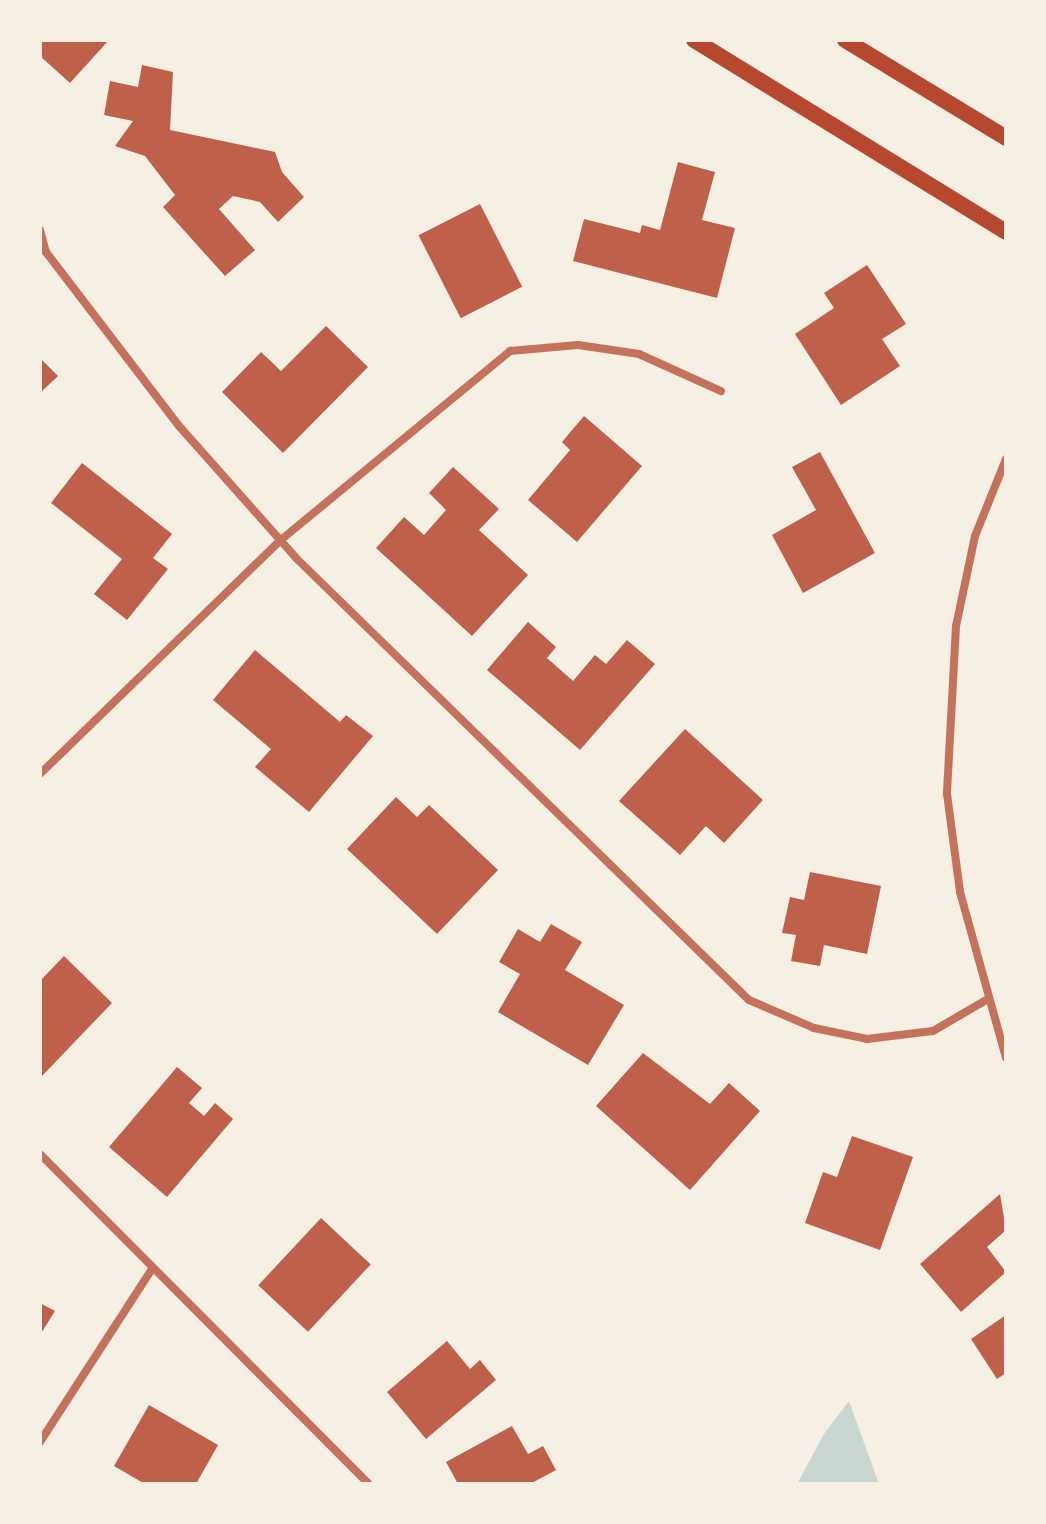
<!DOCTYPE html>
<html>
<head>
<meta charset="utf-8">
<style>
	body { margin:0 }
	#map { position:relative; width:1046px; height:1524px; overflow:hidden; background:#f6efe4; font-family:Figtree,sans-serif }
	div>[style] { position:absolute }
	.water>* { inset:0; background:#c9d6d2 }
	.building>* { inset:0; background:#bf614a; transform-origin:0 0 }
	.minor>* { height:8px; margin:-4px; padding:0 4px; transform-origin:4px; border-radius:4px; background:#c5725c }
	.secondary>* { height:16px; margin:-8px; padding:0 8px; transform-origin:8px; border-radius:8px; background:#b5482f }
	span { translate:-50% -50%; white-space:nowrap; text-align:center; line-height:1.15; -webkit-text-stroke:6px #f6efe4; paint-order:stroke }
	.frame { position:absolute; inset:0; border:42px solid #f6efe4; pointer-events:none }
</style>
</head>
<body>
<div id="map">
	<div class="water">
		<i style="clip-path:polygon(849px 1401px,879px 1484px,797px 1484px,824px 1434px)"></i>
	</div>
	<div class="building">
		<i style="clip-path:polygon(40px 40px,109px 40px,70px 83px,40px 56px)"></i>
		<i style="clip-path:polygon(142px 65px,173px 72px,170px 130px,275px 152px,282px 172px,304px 197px,278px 222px,260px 202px,233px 196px,219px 209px,255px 250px,225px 276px,163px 207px,175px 195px,145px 156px,115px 146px,133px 121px,104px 115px,110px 81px,138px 87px)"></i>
		<i style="clip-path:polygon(678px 162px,715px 172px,702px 220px,735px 228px,717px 298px,573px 261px,584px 219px,640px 233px,642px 225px,660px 230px)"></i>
		<i style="left:480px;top:204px;width:93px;height:69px;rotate:63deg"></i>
		<i style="clip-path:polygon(867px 265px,906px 324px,882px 339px,900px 366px,841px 405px,795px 334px,834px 308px,824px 293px)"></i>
		<i style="clip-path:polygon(326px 326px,368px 367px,283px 453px,222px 392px,261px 352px,281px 371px)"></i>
		<i style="clip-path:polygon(40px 358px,58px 376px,40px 393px)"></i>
		<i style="clip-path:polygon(584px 416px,642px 466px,577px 542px,528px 500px,570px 450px,562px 442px)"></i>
		<i style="clip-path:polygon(820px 452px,875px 553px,803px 593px,772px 535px,816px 510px,792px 467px)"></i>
		<i style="clip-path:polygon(82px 463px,172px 534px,153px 558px,168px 569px,127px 620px,94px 594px,122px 559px,51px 503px)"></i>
		<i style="clip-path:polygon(453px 467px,499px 509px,479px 530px,528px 575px,472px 636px,376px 548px,404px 517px,424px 535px,446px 510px,429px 493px)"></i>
		<i style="clip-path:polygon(528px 622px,556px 647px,547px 658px,573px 681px,595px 655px,606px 664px,627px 640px,655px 664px,580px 750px,487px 670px)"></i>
		<i style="clip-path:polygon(255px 650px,340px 722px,346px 715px,373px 736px,309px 812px,255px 767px,271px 749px,213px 700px)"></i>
		<i style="clip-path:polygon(685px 729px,763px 800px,724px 843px,706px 826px,680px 855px,619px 801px)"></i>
		<i style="clip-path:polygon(396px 797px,417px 817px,429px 805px,498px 870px,437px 934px,347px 849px)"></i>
		<i style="clip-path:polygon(810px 872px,881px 886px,867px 954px,824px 945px,820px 966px,791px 961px,796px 935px,782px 933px,790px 897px,804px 900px)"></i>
		<i style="clip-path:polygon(551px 924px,582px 942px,565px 970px,624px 1005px,588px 1065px,498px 1012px,520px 974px,499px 962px,518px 929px,540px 942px)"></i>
		<i style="clip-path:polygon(64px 956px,112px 1003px,42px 1076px,40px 981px)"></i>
		<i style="clip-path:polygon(643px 1053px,710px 1104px,729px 1083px,760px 1111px,690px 1190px,596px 1106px)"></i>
		<i style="clip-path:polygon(177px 1067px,202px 1088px,189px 1103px,204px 1116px,215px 1103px,233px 1119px,167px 1197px,109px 1147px)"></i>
		<i style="clip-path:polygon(852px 1136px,913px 1157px,880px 1250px,805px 1223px,823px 1172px,837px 1177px)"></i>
		<i style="clip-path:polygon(1000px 1194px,1006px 1230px,987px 1247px,1006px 1272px,961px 1312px,920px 1264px)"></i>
		<i style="left:321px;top:1218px;width:68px;height:92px;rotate:43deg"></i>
		<i style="clip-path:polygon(40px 1303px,55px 1311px,40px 1335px)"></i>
		<i style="clip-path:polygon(1006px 1315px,1006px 1373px,997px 1379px,971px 1339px)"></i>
		<i style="clip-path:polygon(447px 1341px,470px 1369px,480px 1360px,496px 1380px,426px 1439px,387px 1392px)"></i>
		<i style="clip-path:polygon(149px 1405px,218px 1445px,196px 1484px,145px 1484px,114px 1466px)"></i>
		<i style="clip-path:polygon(512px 1426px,528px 1454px,543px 1446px,556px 1470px,530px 1484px,458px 1484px,446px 1462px)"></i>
	</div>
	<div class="minor">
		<i style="left:40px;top:230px;width:23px;rotate:75deg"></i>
		<i style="left:46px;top:252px;width:219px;rotate:52.6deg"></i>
		<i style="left:179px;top:426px;width:176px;rotate:48.4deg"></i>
		<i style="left:296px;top:558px;width:633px;rotate:44.3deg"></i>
		<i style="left:749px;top:1000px;width:71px;rotate:23.3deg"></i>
		<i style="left:814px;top:1028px;width:54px;rotate:11.7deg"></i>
		<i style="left:867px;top:1039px;width:66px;rotate:-6.9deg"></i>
		<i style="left:933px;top:1031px;width:64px;rotate:-30.2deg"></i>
		<i style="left:1006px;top:459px;width:83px;rotate:111.9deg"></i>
		<i style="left:975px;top:536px;width:92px;rotate:101.9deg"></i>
		<i style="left:956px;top:626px;width:168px;rotate:93.1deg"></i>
		<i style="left:947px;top:794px;width:99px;rotate:82.4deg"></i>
		<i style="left:960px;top:892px;width:172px;rotate:74.5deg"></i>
		<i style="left:40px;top:774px;width:337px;rotate:-44.2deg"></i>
		<i style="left:282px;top:539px;width:296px;rotate:-39.5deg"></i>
		<i style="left:510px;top:351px;width:68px;rotate:-5deg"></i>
		<i style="left:578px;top:345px;width:62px;rotate:8.4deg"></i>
		<i style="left:639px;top:354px;width:90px;rotate:24.3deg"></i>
		<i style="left:40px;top:1154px;width:466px;rotate:45.1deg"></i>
		<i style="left:40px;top:1442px;width:206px;rotate:-57.1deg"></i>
	</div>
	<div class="secondary">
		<i style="left:694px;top:40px;width:366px;rotate:31.6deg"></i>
		<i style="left:845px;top:40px;width:188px;rotate:31.3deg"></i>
	</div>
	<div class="frame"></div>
</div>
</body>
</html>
